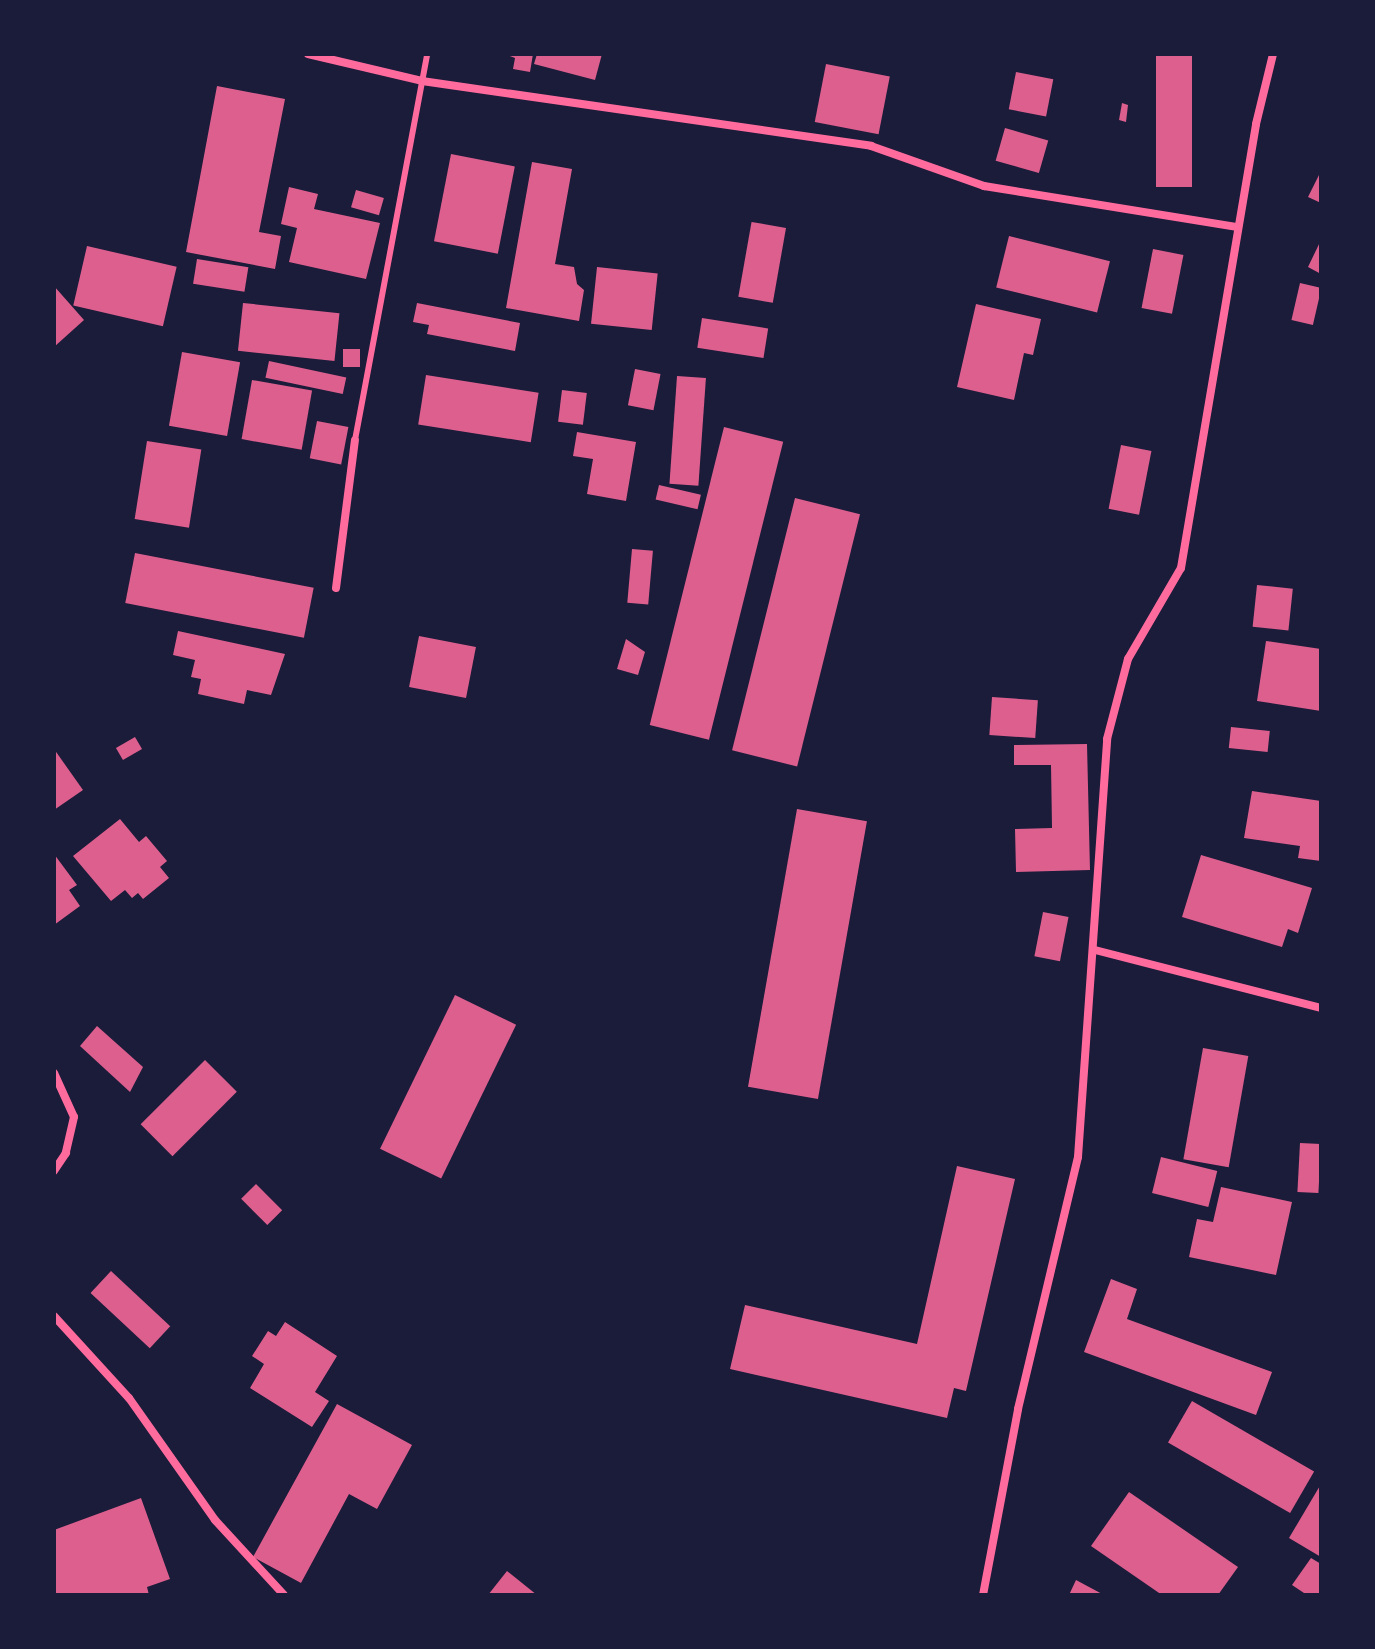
<!DOCTYPE html>
<html>
<head>
<meta charset="utf-8">
<style>
	body { margin:0 }
	#map { position:relative; width:1375px; height:1649px; overflow:hidden; background:#1b1b3a; font-family:Cabin,sans-serif }
	div>[style] { position:absolute }
	.building>* { inset:0; background:#dd5f8e; transform-origin:0 0 }
	.service>* { height:6px; margin:-3px; padding:0 3px; transform-origin:3px; border-radius:3px; background:#ff6b9d }
	.minor>* { height:8px; margin:-4px; padding:0 4px; transform-origin:4px; border-radius:4px; background:#ff6b9d }
	span { translate:-50% -50%; white-space:nowrap; text-align:center; line-height:1.15; -webkit-text-stroke:8px #1b1b3a; paint-order:stroke }
	.frame { position:absolute; inset:0; border:56px solid #1b1b3a; pointer-events:none }
</style>
</head>
<body>
<div id="map">
	<div class="building">
		<i style="clip-path:polygon(505px 54px,533px 54px,530px 72px,513px 69px,515px 58px)"></i>
		<i style="clip-path:polygon(537px 54px,602px 54px,595px 80px,534px 64px)"></i>
		<i style="left:1156px;top:54px;width:36px;height:133px"></i>
		<i style="left:826px;top:64px;width:65px;height:59px;rotate:11deg"></i>
		<i style="left:1016px;top:72px;width:38px;height:38px;rotate:11deg"></i>
		<i style="clip-path:polygon(217px 86px,285px 99px,259px 232px,281px 236px,275px 269px,186px 252px)"></i>
		<i style="clip-path:polygon(1122px 103px,1128px 105px,1126px 122px,1119px 120px)"></i>
		<i style="left:1005px;top:128px;width:45px;height:34px;rotate:16deg"></i>
		<i style="left:451px;top:154px;width:65px;height:89px;rotate:11deg"></i>
		<i style="clip-path:polygon(532px 162px,572px 169px,555px 264px,574px 267px,577px 284px,584px 290px,579px 321px,506px 308px)"></i>
		<i style="clip-path:polygon(1321px 171px,1321px 203px,1308px 197px)"></i>
		<i style="clip-path:polygon(289px 187px,318px 194px,314px 209px,380px 223px,366px 279px,289px 262px,297px 228px,281px 224px)"></i>
		<i style="left:356px;top:190px;width:29px;height:18px;rotate:16deg"></i>
		<i style="left:786px;top:228px;width:76px;height:35px;rotate:100deg"></i>
		<i style="left:1009px;top:236px;width:104px;height:53px;rotate:14deg"></i>
		<i style="clip-path:polygon(1321px 240px,1321px 274px,1308px 267px)"></i>
		<i style="left:87px;top:246px;width:92px;height:61px;rotate:13deg"></i>
		<i style="left:1153px;top:249px;width:31px;height:60px;rotate:11deg"></i>
		<i style="left:197px;top:259px;width:52px;height:25px;rotate:9deg"></i>
		<i style="left:597px;top:267px;width:61px;height:57px;rotate:6deg"></i>
		<i style="left:1300px;top:283px;width:22px;height:38px;rotate:13deg"></i>
		<i style="clip-path:polygon(54px 286px,84px 320px,54px 347px)"></i>
		<i style="left:243px;top:303px;width:97px;height:48px;rotate:6deg"></i>
		<i style="clip-path:polygon(417px 303px,520px 323px,515px 351px,427px 334px,429px 325px,413px 322px)"></i>
		<i style="clip-path:polygon(976px 304px,1041px 319px,1033px 355px,1024px 353px,1014px 400px,957px 387px)"></i>
		<i style="left:702px;top:318px;width:67px;height:30px;rotate:9deg"></i>
		<i style="left:343px;top:349px;width:17px;height:18px"></i>
		<i style="left:182px;top:352px;width:59px;height:75px;rotate:10deg"></i>
		<i style="left:269px;top:361px;width:79px;height:17px;rotate:12deg"></i>
		<i style="left:635px;top:369px;width:26px;height:37px;rotate:11deg"></i>
		<i style="left:426px;top:375px;width:114px;height:50px;rotate:9deg"></i>
		<i style="left:677px;top:376px;width:29px;height:108px;rotate:4deg"></i>
		<i style="left:252px;top:380px;width:61px;height:60px;rotate:10deg"></i>
		<i style="left:562px;top:390px;width:25px;height:32px;rotate:7deg"></i>
		<i style="left:317px;top:421px;width:32px;height:38px;rotate:11deg"></i>
		<i style="left:724px;top:427px;width:61px;height:307px;rotate:14deg"></i>
		<i style="clip-path:polygon(577px 432px,636px 442px,626px 501px,587px 494px,593px 459px,573px 456px)"></i>
		<i style="left:147px;top:441px;width:55px;height:79px;rotate:9deg"></i>
		<i style="left:1121px;top:445px;width:31px;height:65px;rotate:11deg"></i>
		<i style="left:659px;top:485px;width:43px;height:15px;rotate:13deg"></i>
		<i style="left:795px;top:498px;width:67px;height:260px;rotate:14deg"></i>
		<i style="left:632px;top:549px;width:21px;height:54px;rotate:5deg"></i>
		<i style="left:135px;top:553px;width:182px;height:51px;rotate:11deg"></i>
		<i style="left:1257px;top:585px;width:36px;height:42px;rotate:6deg"></i>
		<i style="clip-path:polygon(178px 631px,285px 654px,271px 695px,247px 690px,244px 704px,198px 694px,201px 679px,191px 677px,195px 660px,173px 655px)"></i>
		<i style="left:419px;top:636px;width:58px;height:52px;rotate:11deg"></i>
		<i style="clip-path:polygon(626px 639px,645px 652px,638px 675px,617px 669px)"></i>
		<i style="clip-path:polygon(1266px 641px,1321px 649px,1321px 711px,1257px 701px)"></i>
		<i style="left:992px;top:697px;width:46px;height:38px;rotate:4deg"></i>
		<i style="left:1231px;top:727px;width:39px;height:21px;rotate:6deg"></i>
		<i style="left:135px;top:737px;width:14px;height:22px;rotate:60deg"></i>
		<i style="clip-path:polygon(1087px 744px,1090px 870px,1016px 872px,1015px 829px,1052px 828px,1051px 765px,1014px 765px,1014px 745px)"></i>
		<i style="clip-path:polygon(54px 749px,83px 790px,54px 810px)"></i>
		<i style="clip-path:polygon(1252px 791px,1321px 801px,1321px 861px,1298px 858px,1300px 846px,1244px 838px)"></i>
		<i style="left:797px;top:809px;width:71px;height:282px;rotate:10deg"></i>
		<i style="clip-path:polygon(120px 819px,139px 842px,146px 836px,167px 861px,160px 867px,169px 878px,143px 899px,138px 893px,132px 898px,125px 890px,111px 901px,73px 856px)"></i>
		<i style="clip-path:polygon(54px 854px,77px 885px,69px 890px,80px 906px,54px 925px)"></i>
		<i style="clip-path:polygon(1201px 855px,1312px 888px,1298px 933px,1288px 929px,1282px 947px,1182px 917px)"></i>
		<i style="left:1043px;top:912px;width:26px;height:45px;rotate:11deg"></i>
		<i style="left:455px;top:995px;width:68px;height:171px;rotate:26deg"></i>
		<i style="clip-path:polygon(97px 1026px,143px 1067px,130px 1092px,80px 1046px)"></i>
		<i style="left:1203px;top:1048px;width:46px;height:113px;rotate:10deg"></i>
		<i style="left:205px;top:1060px;width:45px;height:91px;rotate:45deg"></i>
		<i style="left:1300px;top:1143px;width:21px;height:49px;rotate:3deg"></i>
		<i style="left:1161px;top:1157px;width:58px;height:37px;rotate:14deg"></i>
		<i style="clip-path:polygon(957px 1166px,1015px 1179px,966px 1391px,954px 1388px,947px 1418px,730px 1369px,745px 1305px,917px 1344px)"></i>
		<i style="left:256px;top:1184px;width:37px;height:21px;rotate:45deg"></i>
		<i style="clip-path:polygon(1221px 1187px,1292px 1202px,1276px 1275px,1189px 1257px,1197px 1219px,1213px 1222px)"></i>
		<i style="left:111px;top:1271px;width:81px;height:30px;rotate:43deg"></i>
		<i style="clip-path:polygon(1111px 1279px,1137px 1289px,1127px 1319px,1272px 1372px,1256px 1415px,1084px 1352px)"></i>
		<i style="clip-path:polygon(285px 1322px,337px 1356px,315px 1392px,329px 1401px,312px 1427px,250px 1388px,264px 1364px,252px 1356px,268px 1331px,276px 1336px)"></i>
		<i style="left:1192px;top:1401px;width:141px;height:48px;rotate:30deg"></i>
		<i style="clip-path:polygon(337px 1404px,412px 1445px,377px 1509px,349px 1494px,301px 1583px,253px 1557px)"></i>
		<i style="clip-path:polygon(1321px 1484px,1321px 1557px,1289px 1538px)"></i>
		<i style="clip-path:polygon(1129px 1492px,1238px 1567px,1218px 1595px,1162px 1595px,1091px 1546px)"></i>
		<i style="clip-path:polygon(141px 1498px,170px 1579px,147px 1587px,149px 1595px,54px 1595px,54px 1530px)"></i>
		<i style="clip-path:polygon(1311px 1558px,1321px 1564px,1321px 1595px,1307px 1595px,1292px 1585px)"></i>
		<i style="clip-path:polygon(507px 1571px,537px 1595px,488px 1595px)"></i>
		<i style="clip-path:polygon(1076px 1580px,1104px 1595px,1069px 1595px)"></i>
	</div>
	<div class="service">
		<i style="left:355px;top:440px;width:393px;rotate:-79.4deg"></i>
	</div>
	<div class="minor">
		<i style="left:308px;top:54px;width:117px;rotate:13.3deg"></i>
		<i style="left:422px;top:81px;width:454px;rotate:8.2deg"></i>
		<i style="left:871px;top:146px;width:120px;rotate:19.5deg"></i>
		<i style="left:984px;top:186px;width:257px;rotate:9.2deg"></i>
		<i style="left:336px;top:588px;width:149px;rotate:-82.7deg"></i>
		<i style="left:1095px;top:950px;width:233px;rotate:14.4deg"></i>
		<i style="left:54px;top:1073px;width:48px;rotate:65.6deg"></i>
		<i style="left:74px;top:1117px;width:37px;rotate:103deg"></i>
		<i style="left:66px;top:1153px;width:22px;rotate:124deg"></i>
		<i style="left:54px;top:1316px;width:111px;rotate:47.6deg"></i>
		<i style="left:129px;top:1398px;width:149px;rotate:54.8deg"></i>
		<i style="left:215px;top:1520px;width:102px;rotate:47.4deg"></i>
		<i style="left:983px;top:1595px;width:189px;rotate:-79.3deg"></i>
		<i style="left:1018px;top:1409px;width:259px;rotate:-76.6deg"></i>
		<i style="left:1078px;top:1157px;width:419px;rotate:-86deg"></i>
		<i style="left:1107px;top:739px;width:83px;rotate:-75.3deg"></i>
		<i style="left:1128px;top:659px;width:105px;rotate:-59.8deg"></i>
		<i style="left:1181px;top:568px;width:450px;rotate:-80.4deg"></i>
		<i style="left:1256px;top:124px;width:72px;rotate:-76.3deg"></i>
	</div>
	<div class="frame"></div>
</div>
</body>
</html>
